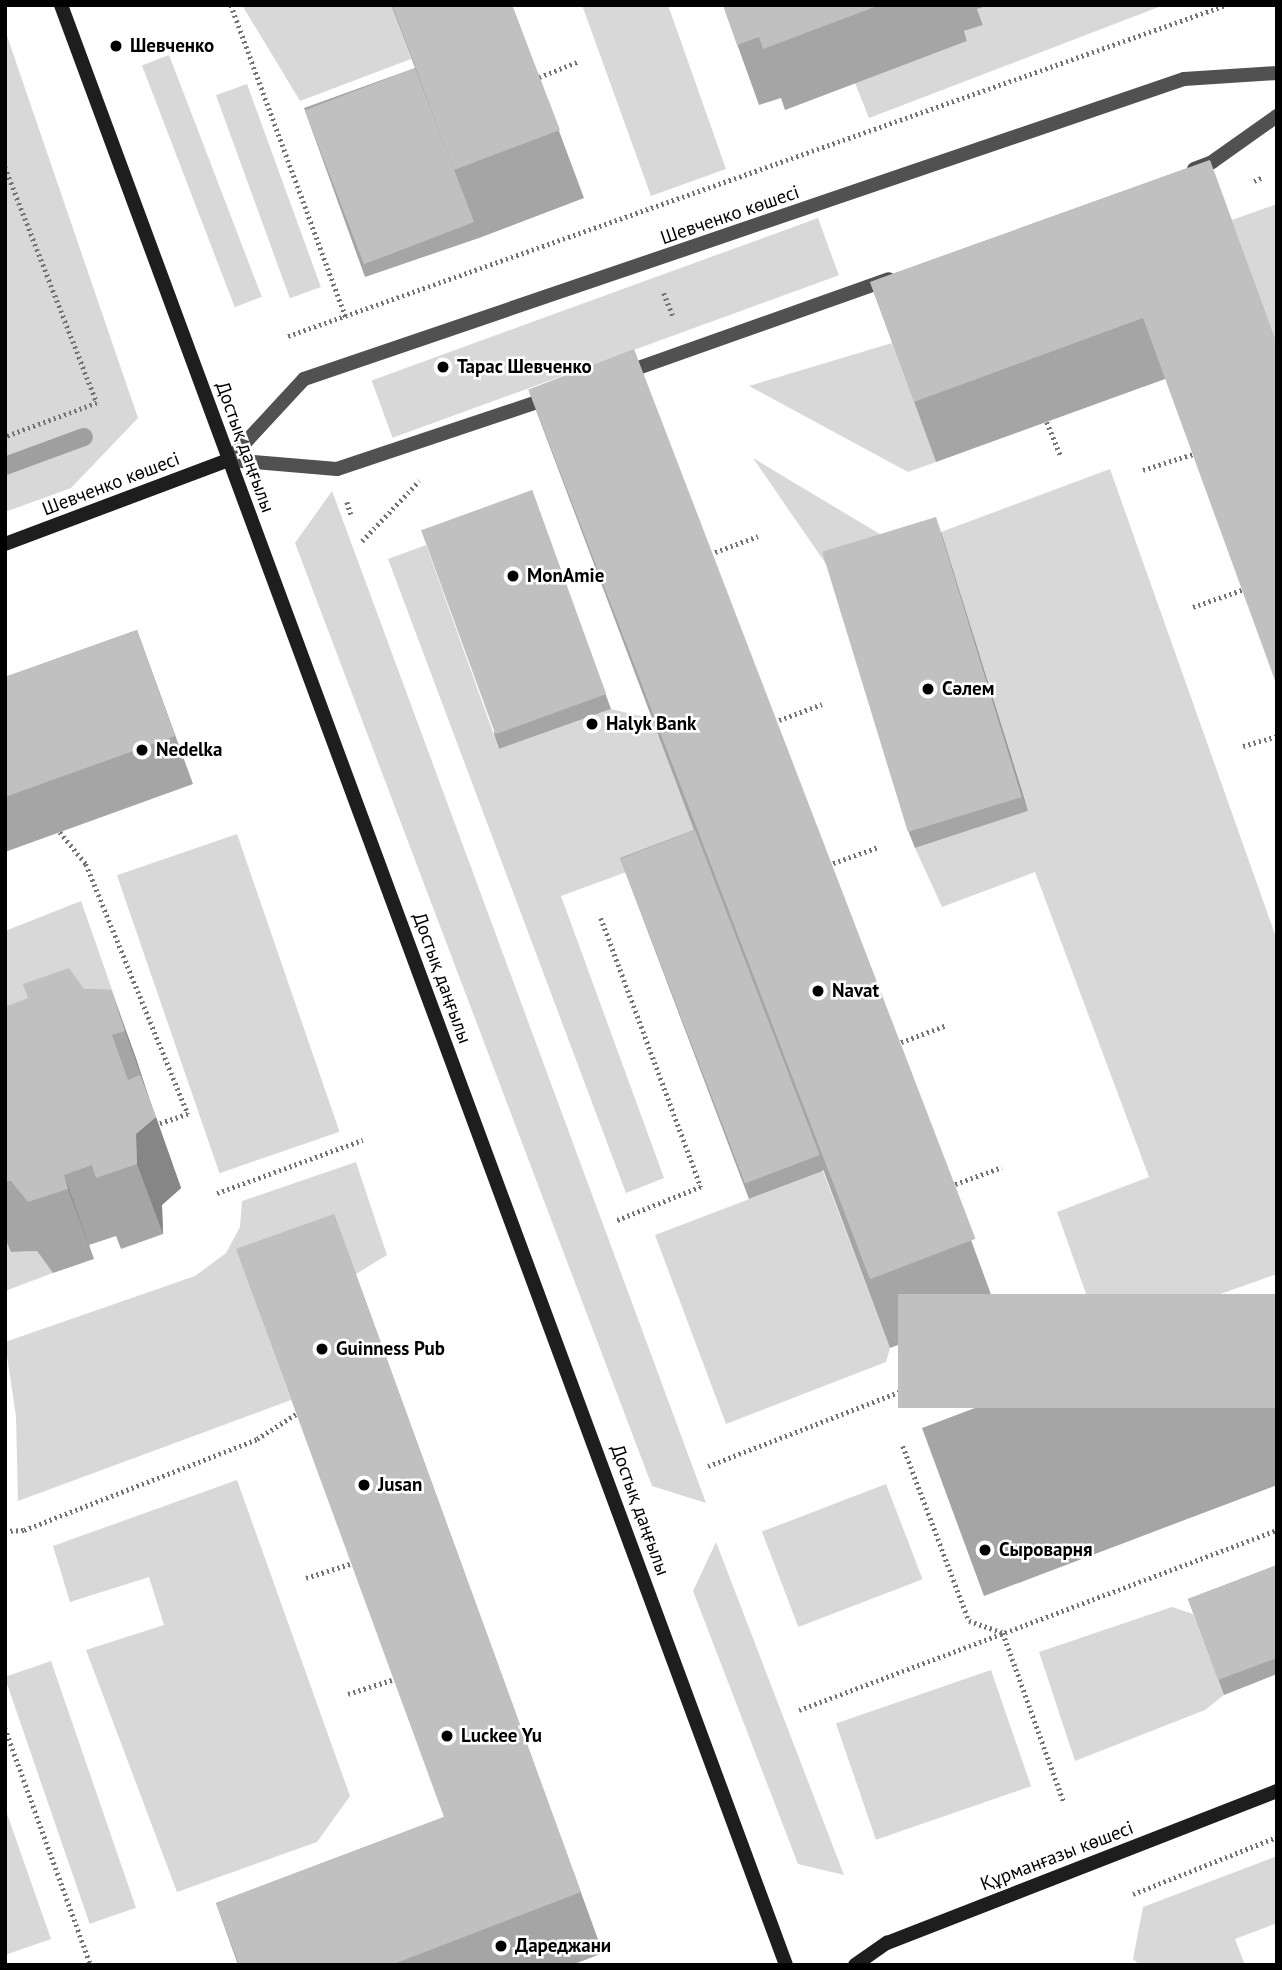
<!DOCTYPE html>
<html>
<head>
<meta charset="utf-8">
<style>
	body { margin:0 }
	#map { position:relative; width:1282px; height:1970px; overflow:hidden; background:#fff; font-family:"PT Sans",sans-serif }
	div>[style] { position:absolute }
	.green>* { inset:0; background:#d8d8d8; transform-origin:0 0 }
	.stream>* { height:18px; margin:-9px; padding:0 9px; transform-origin:9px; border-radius:9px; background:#9f9f9f }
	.path>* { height:4.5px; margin-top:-2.25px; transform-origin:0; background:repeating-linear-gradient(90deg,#737373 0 2px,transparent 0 5.5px) }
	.street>* { height:14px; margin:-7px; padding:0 7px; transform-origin:7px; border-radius:7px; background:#515151 }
	.secondary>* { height:14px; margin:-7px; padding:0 7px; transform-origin:7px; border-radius:7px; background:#1e1e1e }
	.wall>* { inset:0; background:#a5a5a5 }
	.shaded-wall>* { inset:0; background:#868686 }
	.building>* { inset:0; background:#c0c0c0; transform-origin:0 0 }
	.dots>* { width:19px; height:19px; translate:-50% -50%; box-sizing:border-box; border:4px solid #fff; border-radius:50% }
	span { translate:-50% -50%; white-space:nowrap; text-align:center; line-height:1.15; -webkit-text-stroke:5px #fff; paint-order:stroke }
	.poi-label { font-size:19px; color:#000; font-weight:700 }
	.left { translate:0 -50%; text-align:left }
	.street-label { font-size:19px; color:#000 }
	.frame { position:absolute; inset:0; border:7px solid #000; pointer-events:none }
</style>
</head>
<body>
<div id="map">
	<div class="green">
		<i style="clip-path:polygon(242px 5px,391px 5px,411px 59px,300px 101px)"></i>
		<i style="clip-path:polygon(582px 5px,668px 5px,726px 169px,651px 196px)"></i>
		<i style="clip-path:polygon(990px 5px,1164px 5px,869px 118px,855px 83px,967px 41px,964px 31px,983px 25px,977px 9px)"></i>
		<i style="clip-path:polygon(5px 30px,138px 418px,71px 488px,5px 512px)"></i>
		<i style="left:169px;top:55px;width:259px;height:29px;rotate:69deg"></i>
		<i style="left:247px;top:84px;width:216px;height:33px;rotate:70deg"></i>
		<i style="clip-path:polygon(1277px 204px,1277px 343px,1232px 220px)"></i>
		<i style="left:818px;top:218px;width:61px;height:475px;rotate:70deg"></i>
		<i style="clip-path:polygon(892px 343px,936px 462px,908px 472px,749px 386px)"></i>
		<i style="clip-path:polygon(753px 458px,898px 545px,828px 567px)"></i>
		<i style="clip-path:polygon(1110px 469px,1277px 940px,1277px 1274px,1101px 1336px,1057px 1212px,1149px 1177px,1035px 872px,942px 907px,915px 848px,1028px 811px,941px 532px)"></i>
		<i style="clip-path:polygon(332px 491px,706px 1503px,652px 1486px,295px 543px)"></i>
		<i style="clip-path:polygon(426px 545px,499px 749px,611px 709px,653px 719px,700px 845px,561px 896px,664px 1178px,626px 1193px,388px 559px)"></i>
		<i style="left:237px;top:834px;width:315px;height:127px;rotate:71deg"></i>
		<i style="clip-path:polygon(81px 901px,137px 1061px,5px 1071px,5px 931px)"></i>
		<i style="clip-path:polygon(356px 1162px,387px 1255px,356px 1274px,258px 1309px,291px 1400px,18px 1501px,16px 1417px,5px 1342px,195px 1276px,226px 1253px,240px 1227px,242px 1201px)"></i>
		<i style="clip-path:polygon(823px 1171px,890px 1348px,886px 1362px,726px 1424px,655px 1235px)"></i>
		<i style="clip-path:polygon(5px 1238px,11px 1252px,37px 1251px,53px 1273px,5px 1291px)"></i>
		<i style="clip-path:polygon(237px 1480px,350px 1796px,317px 1842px,177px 1892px,86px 1650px,164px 1625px,149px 1577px,70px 1602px,53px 1546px)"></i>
		<i style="left:886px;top:1484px;width:102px;height:133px;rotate:69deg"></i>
		<i style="clip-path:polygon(716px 1542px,844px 1875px,798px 1864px,693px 1591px)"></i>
		<i style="clip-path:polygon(1172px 1607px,1193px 1614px,1224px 1695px,1205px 1710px,1075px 1761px,1039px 1652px)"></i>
		<i style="left:51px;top:1661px;width:261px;height:49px;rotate:71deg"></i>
		<i style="left:991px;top:1670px;width:123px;height:164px;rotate:71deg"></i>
		<i style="clip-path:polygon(5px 1808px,51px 1939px,5px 1955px)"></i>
		<i style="clip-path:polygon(1277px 1856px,1277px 1923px,1235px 1939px,1245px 1965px,1140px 1965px,1133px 1959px,1143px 1907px)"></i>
	</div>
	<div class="stream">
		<i style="left:5px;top:466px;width:84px;rotate:-20.2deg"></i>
	</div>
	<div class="path">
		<i style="left:231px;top:5px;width:333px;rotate:69.8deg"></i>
		<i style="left:539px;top:77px;width:41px;rotate:-21.5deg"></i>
		<i style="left:5px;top:167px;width:253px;rotate:68.7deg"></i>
		<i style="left:97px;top:403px;width:98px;rotate:159.7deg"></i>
		<i style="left:1254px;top:181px;width:10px;rotate:-24deg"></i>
		<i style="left:664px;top:293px;width:26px;rotate:69deg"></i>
		<i style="left:288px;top:336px;width:995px;rotate:-19.44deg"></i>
		<i style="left:1047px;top:422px;width:38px;rotate:68deg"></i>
		<i style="left:1143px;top:470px;width:52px;rotate:-17.7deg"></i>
		<i style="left:347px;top:502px;width:13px;rotate:72deg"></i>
		<i style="left:362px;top:541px;width:83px;rotate:-46.5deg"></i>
		<i style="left:710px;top:554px;width:51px;rotate:-20.6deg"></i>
		<i style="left:1193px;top:607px;width:52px;rotate:-19.1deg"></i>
		<i style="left:774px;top:722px;width:51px;rotate:-20.6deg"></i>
		<i style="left:1243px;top:746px;width:35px;rotate:-16deg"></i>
		<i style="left:60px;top:832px;width:41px;rotate:50.9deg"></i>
		<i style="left:86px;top:864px;width:270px;rotate:67.8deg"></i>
		<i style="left:188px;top:1114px;width:37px;rotate:161deg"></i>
		<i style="left:828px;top:865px;width:53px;rotate:-19.8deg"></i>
		<i style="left:601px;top:918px;width:287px;rotate:69.6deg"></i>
		<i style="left:701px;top:1187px;width:92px;rotate:158.2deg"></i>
		<i style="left:896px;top:1044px;width:54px;rotate:-20.4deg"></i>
		<i style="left:950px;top:1186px;width:55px;rotate:-20.1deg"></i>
		<i style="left:217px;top:1193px;width:155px;rotate:-20deg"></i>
		<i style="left:903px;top:1446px;width:187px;rotate:69.3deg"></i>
		<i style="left:969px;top:1621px;width:36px;rotate:19deg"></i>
		<i style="left:1003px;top:1633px;width:180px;rotate:70.2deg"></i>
		<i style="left:708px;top:1466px;width:382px;rotate:-21.2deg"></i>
		<i style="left:5px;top:1531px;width:19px;rotate:-3deg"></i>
		<i style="left:24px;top:1530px;width:250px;rotate:-21.3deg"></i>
		<i style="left:257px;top:1439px;width:46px;rotate:-32.7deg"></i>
		<i style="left:306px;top:1578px;width:46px;rotate:-17.7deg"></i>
		<i style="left:348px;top:1694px;width:46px;rotate:-17.7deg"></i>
		<i style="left:799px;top:1710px;width:511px;rotate:-20.63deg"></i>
		<i style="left:5px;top:1728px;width:252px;rotate:70.1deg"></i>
		<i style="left:1133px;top:1894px;width:155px;rotate:-21.6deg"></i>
	</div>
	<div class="street">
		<i style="left:1194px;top:169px;width:19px;rotate:-21deg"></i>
		<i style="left:1212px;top:162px;width:80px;rotate:-35.3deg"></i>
		<i style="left:624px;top:373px;width:281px;rotate:-19.5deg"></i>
		<i style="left:229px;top:460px;width:110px;rotate:-47.2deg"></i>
		<i style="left:304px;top:379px;width:930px;rotate:-18.82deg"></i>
		<i style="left:1184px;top:79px;width:93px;rotate:-3.7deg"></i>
		<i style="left:229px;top:460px;width:108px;rotate:4.8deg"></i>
		<i style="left:337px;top:469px;width:224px;rotate:-18.5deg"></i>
	</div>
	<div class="secondary">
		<i style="left:61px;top:5px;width:2090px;rotate:69.7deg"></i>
		<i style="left:5px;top:544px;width:239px;rotate:-20.6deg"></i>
		<i style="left:855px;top:1965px;width:39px;rotate:-35deg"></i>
		<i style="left:887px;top:1943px;width:419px;rotate:-21.3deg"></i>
	</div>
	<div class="wall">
		<i style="clip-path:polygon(391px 5px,512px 5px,584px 198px,479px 238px,365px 277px,304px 108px,415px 68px)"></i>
		<i style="clip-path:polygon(723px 5px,990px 5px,977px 9px,983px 25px,964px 31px,967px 41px,785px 110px,781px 98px,759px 105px)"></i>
		<i style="clip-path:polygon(1210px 160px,1165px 379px,936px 462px,870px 282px)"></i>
		<i style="clip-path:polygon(528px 389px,971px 1240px,996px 1308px,890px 1348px,823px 1169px,823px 1171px,749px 1199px,620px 858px,694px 830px)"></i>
		<i style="clip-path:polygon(532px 490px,611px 709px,499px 749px,494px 734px)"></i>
		<i style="clip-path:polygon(941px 532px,1028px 811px,915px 848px,909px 833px)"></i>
		<i style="clip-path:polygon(137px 630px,193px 784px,5px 852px,5px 677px)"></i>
		<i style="clip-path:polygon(84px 989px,111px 990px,181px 1188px,162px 1205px,163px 1234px,121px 1249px,116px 1236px,89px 1245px,94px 1259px,53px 1273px,37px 1251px,11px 1252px,5px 1238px,5px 1007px)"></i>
		<i style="clip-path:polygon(334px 1214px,603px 1953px,572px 1965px,238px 1965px,216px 1903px,444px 1817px)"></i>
		<i style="clip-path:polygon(1277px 1294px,1277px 1485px,984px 1596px,922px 1428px)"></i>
		<i style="clip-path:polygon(1277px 1565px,1277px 1674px,1224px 1695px,1188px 1599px)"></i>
	</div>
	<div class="shaded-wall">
		<i style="clip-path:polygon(936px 517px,941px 532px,1028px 811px,1023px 797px)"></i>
		<i style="clip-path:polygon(111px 990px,137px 1061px,150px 1101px,125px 1031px)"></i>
		<i style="clip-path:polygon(156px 1117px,181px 1188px,162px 1205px,163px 1234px,137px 1164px,136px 1134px)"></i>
		<i style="clip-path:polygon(64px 1175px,94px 1259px,68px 1189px)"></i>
	</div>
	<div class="building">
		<i style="clip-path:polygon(392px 5px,512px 5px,560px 130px,454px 170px)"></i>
		<i style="clip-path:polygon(723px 5px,880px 5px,763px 49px,759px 37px,737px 45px)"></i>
		<i style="left:415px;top:68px;width:165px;height:118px;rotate:69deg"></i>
		<i style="clip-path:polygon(1210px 160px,1277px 343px,1277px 686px,1143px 318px,914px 402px,870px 282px)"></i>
		<i style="left:634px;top:349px;width:953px;height:113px;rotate:69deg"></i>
		<i style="left:532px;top:490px;width:217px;height:118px;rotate:70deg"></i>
		<i style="left:936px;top:517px;width:293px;height:119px;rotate:73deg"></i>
		<i style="clip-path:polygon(137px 630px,175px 736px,5px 797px,5px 677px)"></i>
		<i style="left:695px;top:830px;width:348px;height:80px;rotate:69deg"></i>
		<i style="clip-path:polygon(69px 968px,84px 989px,111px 990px,125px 1031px,112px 1035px,128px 1080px,140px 1075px,156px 1117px,136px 1134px,137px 1164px,96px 1178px,92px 1165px,64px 1175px,68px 1189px,28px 1202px,11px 1181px,5px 1181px,5px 1007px,28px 998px,23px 984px)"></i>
		<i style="clip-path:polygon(334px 1214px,581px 1892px,391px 1965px,239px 1965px,216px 1903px,444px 1817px,236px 1249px)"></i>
		<i style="left:1277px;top:1294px;width:114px;height:379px;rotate:90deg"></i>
		<i style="clip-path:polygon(1277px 1565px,1277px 1658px,1218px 1680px,1188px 1599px)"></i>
	</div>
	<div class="dots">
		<i style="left:116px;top:46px;background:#000"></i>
		<i style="left:443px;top:367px;background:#000"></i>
		<i style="left:513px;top:576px;background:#000"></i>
		<i style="left:928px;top:689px;background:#000"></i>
		<i style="left:592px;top:724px;background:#000"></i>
		<i style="left:142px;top:750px;background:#000"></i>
		<i style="left:818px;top:991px;background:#000"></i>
		<i style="left:322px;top:1349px;background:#000"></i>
		<i style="left:364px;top:1485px;background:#000"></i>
		<i style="left:985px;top:1550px;background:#000"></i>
		<i style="left:447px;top:1736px;background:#000"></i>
		<i style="left:501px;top:1946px;background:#000"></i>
	</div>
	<div class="poi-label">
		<span class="left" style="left:130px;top:46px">Шевченко</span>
		<span class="left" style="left:457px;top:367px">Тарас Шевченко</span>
		<span class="left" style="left:527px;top:576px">MonAmie</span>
		<span class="left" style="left:942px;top:689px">Сәлем</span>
		<span class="left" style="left:606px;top:724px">Halyk Bank</span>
		<span class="left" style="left:156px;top:750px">Nedelka</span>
		<span class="left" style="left:832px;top:991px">Navat</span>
		<span class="left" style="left:336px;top:1349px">Guinness Pub</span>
		<span class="left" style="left:378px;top:1485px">Jusan</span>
		<span class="left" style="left:999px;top:1550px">Сыроварня</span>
		<span class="left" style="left:461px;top:1736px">Luckee Yu</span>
		<span class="left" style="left:515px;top:1946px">Дареджани</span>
	</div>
	<div class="street-label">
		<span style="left:730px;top:215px;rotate:-19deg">Шевченко көшесі</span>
		<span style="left:245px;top:447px;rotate:70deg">Достық даңғылы</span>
		<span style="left:111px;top:484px;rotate:-21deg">Шевченко көшесі</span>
		<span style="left:442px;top:978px;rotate:70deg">Достық даңғылы</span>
		<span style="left:640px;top:1510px;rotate:70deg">Достық даңғылы</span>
		<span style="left:1057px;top:1856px;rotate:-21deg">Құрманғазы көшесі</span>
	</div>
	<div class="frame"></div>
</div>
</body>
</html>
